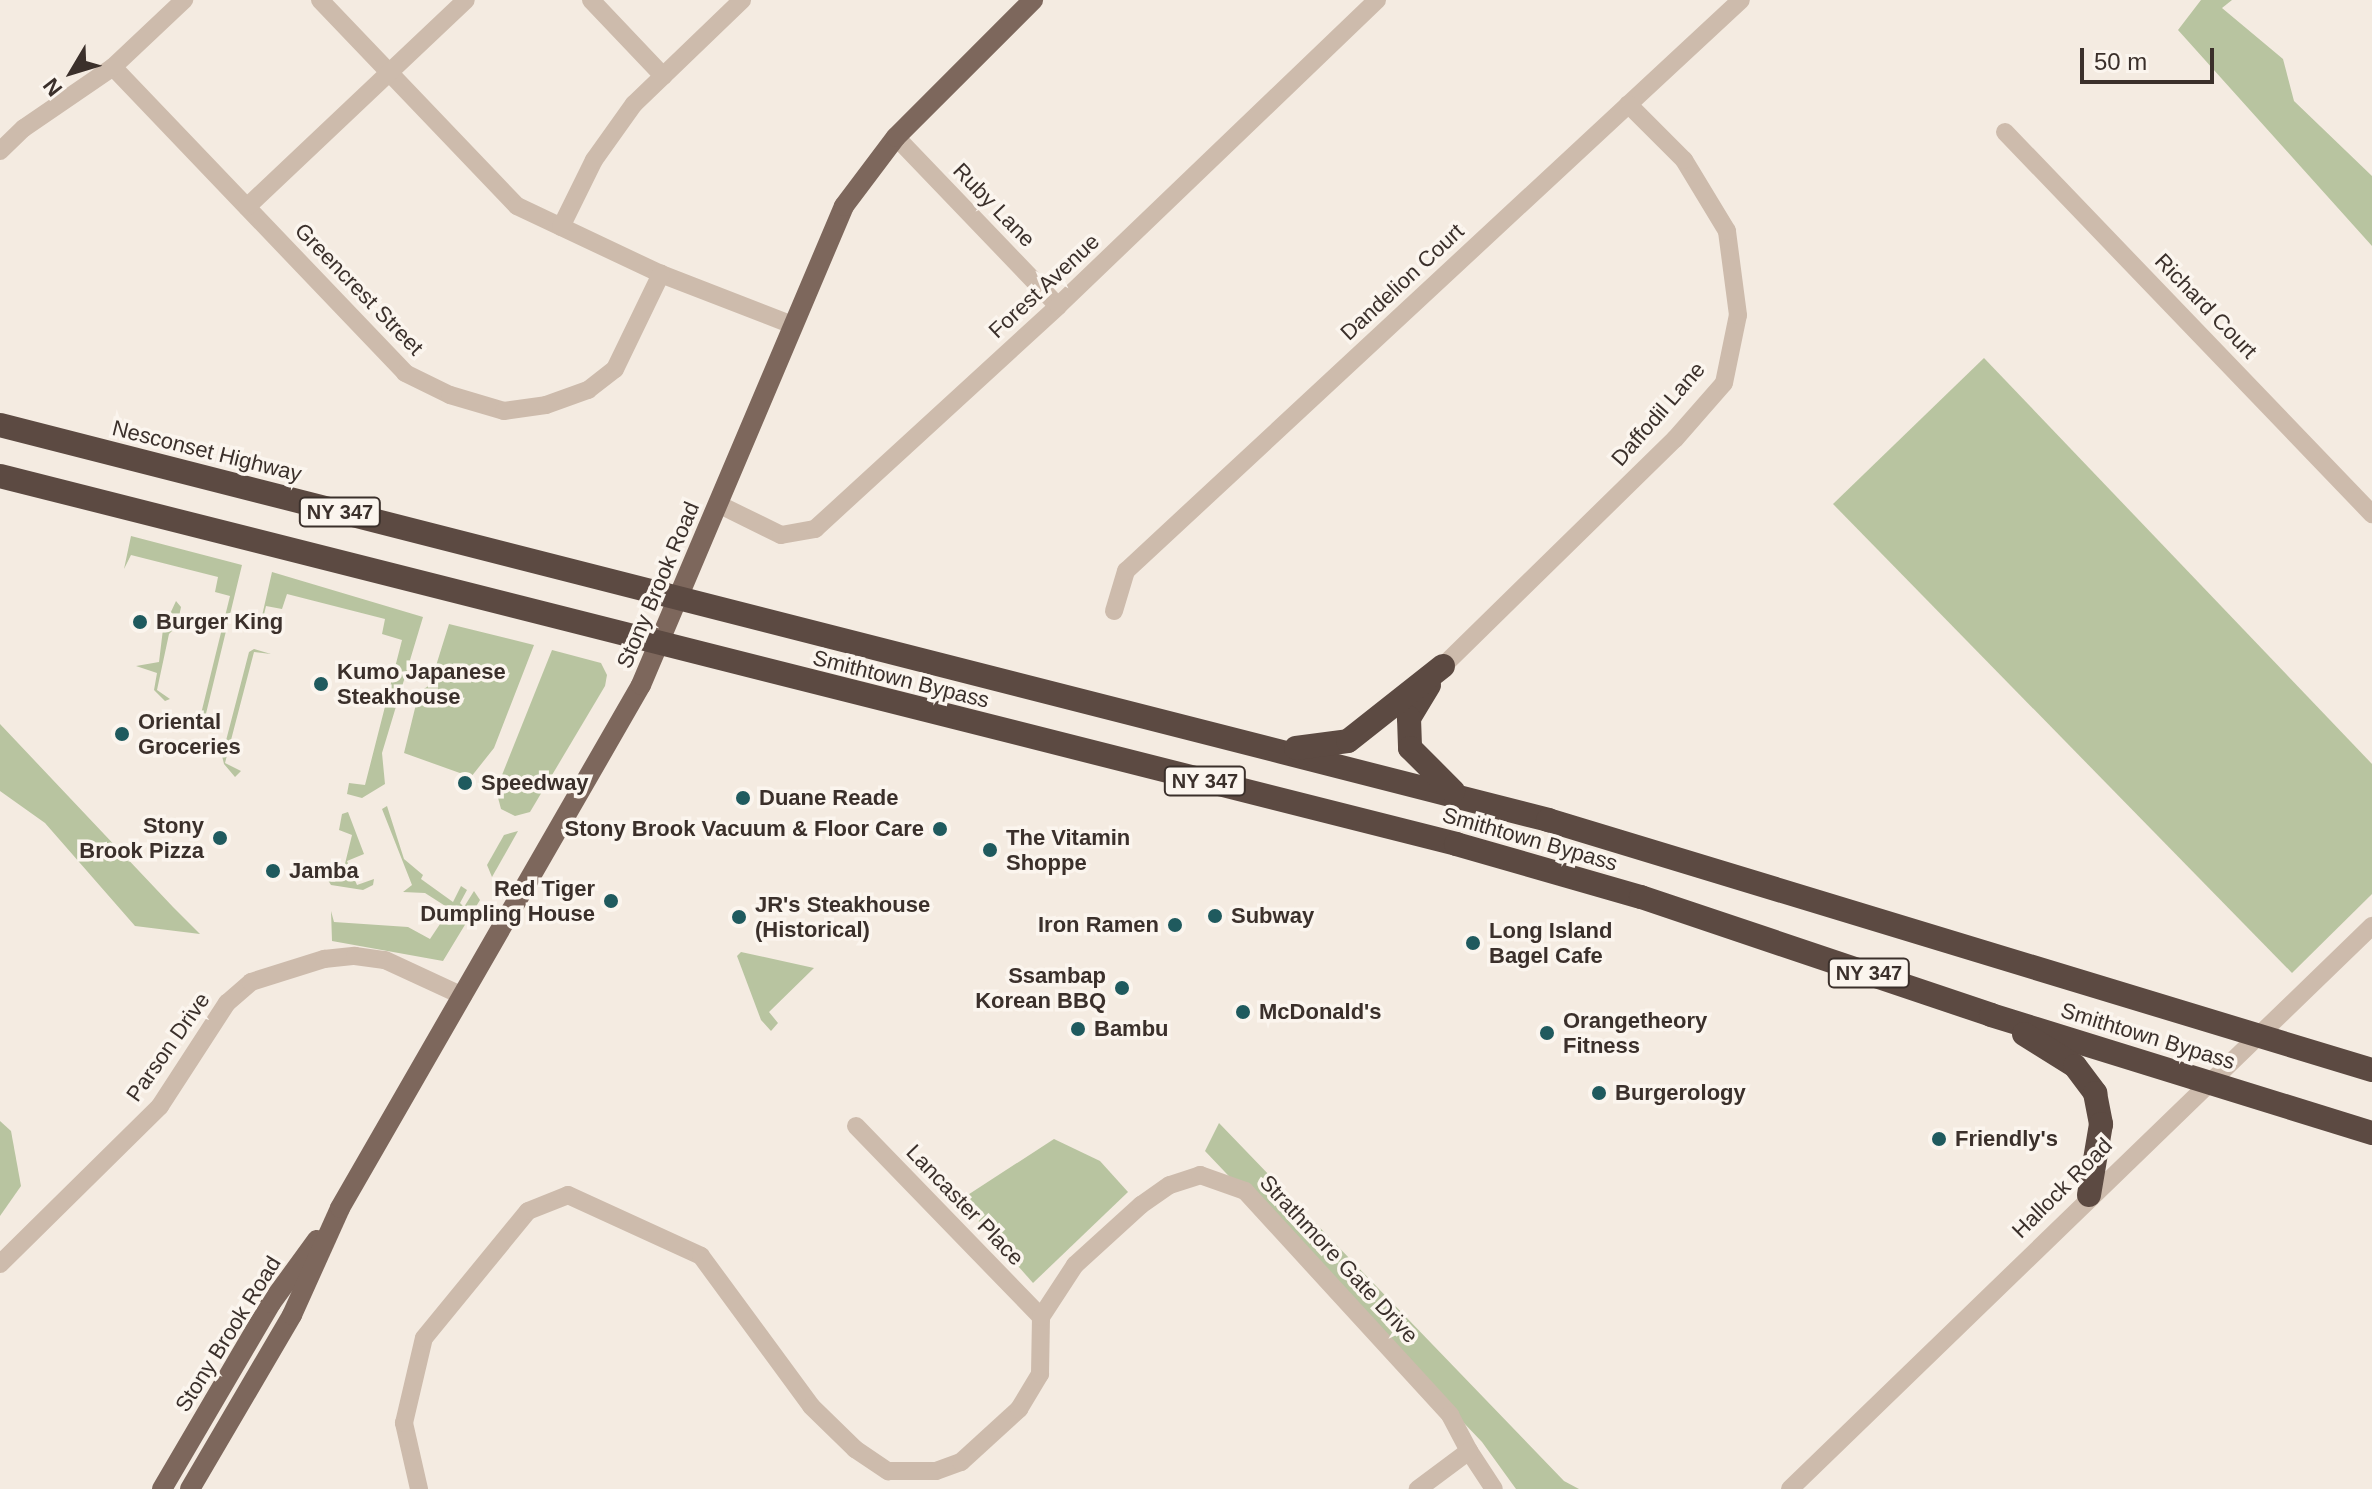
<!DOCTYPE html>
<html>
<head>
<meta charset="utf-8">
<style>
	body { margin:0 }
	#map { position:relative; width:2372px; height:1489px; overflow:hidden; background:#f4ebe1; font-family:Arial,sans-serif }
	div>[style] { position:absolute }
	.green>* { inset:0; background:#b8c4a0 }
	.minor>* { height:18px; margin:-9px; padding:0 9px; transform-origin:9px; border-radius:9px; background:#cdbbac }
	.major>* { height:20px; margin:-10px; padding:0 10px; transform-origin:10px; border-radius:10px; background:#7d675c }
	.highway>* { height:24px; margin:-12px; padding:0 12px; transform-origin:12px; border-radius:12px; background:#5c4a42 }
	.dots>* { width:22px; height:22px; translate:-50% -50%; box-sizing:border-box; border:4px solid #fbf5ee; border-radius:50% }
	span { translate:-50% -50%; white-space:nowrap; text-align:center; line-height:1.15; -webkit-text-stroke:7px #fbf5ee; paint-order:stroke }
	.shield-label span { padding:2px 6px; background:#fbf5ee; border:2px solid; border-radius:6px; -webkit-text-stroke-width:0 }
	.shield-label { font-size:20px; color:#3b302b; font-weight:700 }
	.street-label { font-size:22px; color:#3b302b }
	.poi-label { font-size:22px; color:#3b302b; font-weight:700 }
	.left { translate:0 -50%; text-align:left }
	.right { translate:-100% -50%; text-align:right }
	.north { position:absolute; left:32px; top:32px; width:80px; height:80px; -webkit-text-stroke:6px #fbf5ee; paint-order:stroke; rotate:232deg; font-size:22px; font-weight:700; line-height:32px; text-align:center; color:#3b302b }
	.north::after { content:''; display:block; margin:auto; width:28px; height:36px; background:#3b302b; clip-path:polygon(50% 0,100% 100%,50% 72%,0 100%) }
	.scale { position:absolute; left:2080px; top:48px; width:134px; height:36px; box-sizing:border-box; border:4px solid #3b302b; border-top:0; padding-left:10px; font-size:24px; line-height:28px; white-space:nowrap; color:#3b302b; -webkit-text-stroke:6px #fbf5ee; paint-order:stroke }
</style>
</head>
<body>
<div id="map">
	<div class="green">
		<i style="clip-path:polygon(2201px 0,2232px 0,2222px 8px,2283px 59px,2294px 101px,2372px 176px,2372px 246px,2178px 30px)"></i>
		<i style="clip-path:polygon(1984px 358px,2372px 764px,2372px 894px,2292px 973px,1833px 504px)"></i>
		<i style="clip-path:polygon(131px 536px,242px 565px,203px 726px,198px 729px,184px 719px,199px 722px,230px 596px,215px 592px,218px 577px,131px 555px,124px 569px)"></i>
		<i style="clip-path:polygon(272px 572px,423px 617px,382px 753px,385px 784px,362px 798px,347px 794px,349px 783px,365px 785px,402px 640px,382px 634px,385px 619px,287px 594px,282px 609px,266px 606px,261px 627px,276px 633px,259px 629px)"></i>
		<i style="clip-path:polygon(176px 601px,181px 607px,177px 626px,169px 634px,157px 690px,170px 699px,165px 701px,154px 690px,157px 673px,136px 666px,159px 662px,163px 629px)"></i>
		<i style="clip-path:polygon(449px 624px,534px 645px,494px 748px,471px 777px,404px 753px,419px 692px,430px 685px)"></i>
		<i style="clip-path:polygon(254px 649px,271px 654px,254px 652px,225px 763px,241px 771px,235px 777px,224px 764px,222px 756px,249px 652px)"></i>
		<i style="clip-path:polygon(552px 650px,601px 663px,607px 675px,605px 686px,530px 812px,515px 816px,501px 809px,496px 790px)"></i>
		<i style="clip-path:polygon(0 724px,173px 907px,200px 934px,135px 926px,45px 823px,0 791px)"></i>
		<i style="clip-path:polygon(387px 806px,404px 859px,423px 875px,421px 879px,453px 902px,461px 886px,467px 890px,460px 903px,464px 907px,474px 891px,480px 900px,443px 961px,332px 941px,331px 911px,334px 922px,408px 927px,430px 939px,450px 909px,425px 893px,403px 892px,412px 885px,382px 809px)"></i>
		<i style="clip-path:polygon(348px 812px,364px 854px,347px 861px,357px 885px,374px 879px,373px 885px,363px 890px,331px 885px,326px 877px,326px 872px,342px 876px,352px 835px,339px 830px,342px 814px)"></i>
		<i style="clip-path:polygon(518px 831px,492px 877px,487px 865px,504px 835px)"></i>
		<i style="clip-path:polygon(741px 952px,814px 968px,769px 1012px,778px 1023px,771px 1031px,761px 1020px,737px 956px)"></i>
		<i style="clip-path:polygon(0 1121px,11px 1131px,21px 1186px,0 1216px)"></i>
		<i style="clip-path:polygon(1219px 1123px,1564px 1481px,1579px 1489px,1516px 1489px,1482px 1442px,1205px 1151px)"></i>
		<i style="clip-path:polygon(1054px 1139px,1100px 1161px,1128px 1192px,1033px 1283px,960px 1200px)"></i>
	</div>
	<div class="minor">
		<i style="left:320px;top:0;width:285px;rotate:46.3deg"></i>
		<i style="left:517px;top:206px;width:159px;rotate:25.3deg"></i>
		<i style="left:661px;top:274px;width:138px;rotate:21.2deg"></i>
		<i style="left:591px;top:0;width:105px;rotate:46.5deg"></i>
		<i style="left:113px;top:67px;width:423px;rotate:46.3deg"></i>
		<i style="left:405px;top:373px;width:50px;rotate:26.1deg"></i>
		<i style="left:450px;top:395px;width:56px;rotate:16.5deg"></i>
		<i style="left:504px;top:411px;width:42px;rotate:-8.1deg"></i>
		<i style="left:546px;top:405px;width:45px;rotate:-19.7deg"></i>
		<i style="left:588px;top:390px;width:34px;rotate:-38deg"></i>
		<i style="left:615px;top:369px;width:106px;rotate:-64.2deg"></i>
		<i style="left:2005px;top:132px;width:530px;rotate:46.15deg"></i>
		<i style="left:896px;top:137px;width:234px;rotate:46.2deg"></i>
		<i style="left:0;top:151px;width:33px;rotate:-44deg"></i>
		<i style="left:24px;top:128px;width:108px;rotate:-34.4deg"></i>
		<i style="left:113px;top:67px;width:98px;rotate:-43.3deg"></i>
		<i style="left:247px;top:207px;width:301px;rotate:-43.4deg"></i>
		<i style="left:561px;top:227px;width:75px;rotate:-63.8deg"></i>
		<i style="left:594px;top:160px;width:69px;rotate:-54.5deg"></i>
		<i style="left:634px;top:104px;width:150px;rotate:-43.9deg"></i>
		<i style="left:718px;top:504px;width:70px;rotate:26.2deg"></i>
		<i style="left:781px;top:535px;width:35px;rotate:-10deg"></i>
		<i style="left:815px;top:529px;width:330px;rotate:-42.5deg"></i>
		<i style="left:1058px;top:306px;width:442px;rotate:-43.8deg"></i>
		<i style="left:1114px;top:611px;width:42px;rotate:-73.3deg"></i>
		<i style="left:1126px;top:571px;width:839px;rotate:-42.88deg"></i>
		<i style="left:1443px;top:666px;width:325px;rotate:-44.4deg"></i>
		<i style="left:1675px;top:439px;width:74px;rotate:-48.8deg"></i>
		<i style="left:1724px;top:383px;width:69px;rotate:-78.4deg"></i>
		<i style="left:1738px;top:315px;width:85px;rotate:-97.5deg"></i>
		<i style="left:1727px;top:231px;width:83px;rotate:-121.2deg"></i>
		<i style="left:1684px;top:160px;width:79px;rotate:-135deg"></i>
		<i style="left:856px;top:1126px;width:266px;rotate:45.9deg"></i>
		<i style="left:0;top:1264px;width:225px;rotate:-44.6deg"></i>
		<i style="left:160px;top:1106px;width:123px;rotate:-57deg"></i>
		<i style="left:227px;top:1003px;width:32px;rotate:-41deg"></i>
		<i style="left:251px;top:982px;width:77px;rotate:-17.5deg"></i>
		<i style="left:324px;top:959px;width:31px;rotate:-6deg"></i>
		<i style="left:355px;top:956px;width:30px;rotate:8deg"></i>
		<i style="left:385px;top:960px;width:86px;rotate:24.8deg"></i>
		<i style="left:1469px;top:1451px;width:45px;rotate:56.7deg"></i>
		<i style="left:419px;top:1489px;width:68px;rotate:-102.8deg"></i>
		<i style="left:404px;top:1423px;width:87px;rotate:-76.8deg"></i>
		<i style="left:424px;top:1338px;width:164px;rotate:-50.7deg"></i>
		<i style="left:528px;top:1211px;width:43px;rotate:-21.8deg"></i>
		<i style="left:568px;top:1195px;width:146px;rotate:24.6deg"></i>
		<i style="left:701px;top:1256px;width:186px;rotate:53.7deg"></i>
		<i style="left:811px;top:1406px;width:62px;rotate:44.3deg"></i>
		<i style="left:855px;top:1449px;width:40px;rotate:34deg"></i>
		<i style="left:888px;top:1471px;width:48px"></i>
		<i style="left:936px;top:1471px;width:27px;rotate:-20deg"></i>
		<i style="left:961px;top:1462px;width:79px;rotate:-42.4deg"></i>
		<i style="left:1019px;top:1409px;width:41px;rotate:-59deg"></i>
		<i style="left:1040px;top:1374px;width:57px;rotate:-89deg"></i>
		<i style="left:1041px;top:1317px;width:62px;rotate:-56.8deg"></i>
		<i style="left:1075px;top:1265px;width:89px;rotate:-42.3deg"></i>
		<i style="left:1141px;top:1205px;width:35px;rotate:-35deg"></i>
		<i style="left:1170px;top:1185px;width:32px;rotate:-18deg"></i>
		<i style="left:1200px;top:1175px;width:48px;rotate:19.6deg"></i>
		<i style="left:1245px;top:1191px;width:304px;rotate:47.5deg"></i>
		<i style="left:1450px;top:1415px;width:41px;rotate:62.2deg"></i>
		<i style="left:1469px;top:1451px;width:64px;rotate:143.3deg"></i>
		<i style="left:1790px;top:1489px;width:810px;rotate:-44.05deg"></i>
	</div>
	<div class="major">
		<i style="left:162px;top:1489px;width:216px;rotate:-59.6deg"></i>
		<i style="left:271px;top:1303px;width:78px;rotate:-53.9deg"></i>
		<i style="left:190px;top:1489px;width:202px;rotate:-59.6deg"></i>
		<i style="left:292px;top:1315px;width:117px;rotate:-65.8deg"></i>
		<i style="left:340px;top:1208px;width:603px;rotate:-60.08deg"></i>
		<i style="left:641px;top:685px;width:520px;rotate:-67.03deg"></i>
		<i style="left:844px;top:206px;width:86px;rotate:-53deg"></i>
		<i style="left:896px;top:137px;width:194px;rotate:-45deg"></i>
	</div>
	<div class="highway">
		<i style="left:0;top:425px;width:1598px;rotate:14.31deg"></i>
		<i style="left:1548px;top:820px;width:861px;rotate:16.88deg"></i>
		<i style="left:0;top:476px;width:1502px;rotate:14.18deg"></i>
		<i style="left:1456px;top:844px;width:192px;rotate:16deg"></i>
		<i style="left:1641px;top:897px;width:369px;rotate:18.6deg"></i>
		<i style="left:1991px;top:1015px;width:399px;rotate:17.2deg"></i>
		<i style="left:1429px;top:685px;width:39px;rotate:121deg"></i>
		<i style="left:1409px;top:718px;width:30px;rotate:88deg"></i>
		<i style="left:1410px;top:748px;width:61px;rotate:45deg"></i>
		<i style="left:1296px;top:748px;width:52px;rotate:-7.7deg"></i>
		<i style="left:1348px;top:741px;width:121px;rotate:-38.3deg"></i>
		<i style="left:2024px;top:1034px;width:60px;rotate:32.1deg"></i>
		<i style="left:2075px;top:1066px;width:34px;rotate:53deg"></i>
		<i style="left:2095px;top:1093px;width:32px;rotate:79deg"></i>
		<i style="left:2101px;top:1124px;width:72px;rotate:99.6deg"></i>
	</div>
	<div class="dots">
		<i style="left:140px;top:622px;background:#1f5a5e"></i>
		<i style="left:321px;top:684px;background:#1f5a5e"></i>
		<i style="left:122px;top:734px;background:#1f5a5e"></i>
		<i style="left:465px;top:783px;background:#1f5a5e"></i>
		<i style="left:743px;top:798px;background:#1f5a5e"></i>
		<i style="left:940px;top:829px;background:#1f5a5e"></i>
		<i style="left:220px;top:838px;background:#1f5a5e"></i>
		<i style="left:990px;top:850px;background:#1f5a5e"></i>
		<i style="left:273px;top:871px;background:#1f5a5e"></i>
		<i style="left:611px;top:901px;background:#1f5a5e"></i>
		<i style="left:1215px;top:916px;background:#1f5a5e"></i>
		<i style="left:739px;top:917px;background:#1f5a5e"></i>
		<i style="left:1175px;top:925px;background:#1f5a5e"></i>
		<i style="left:1473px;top:943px;background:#1f5a5e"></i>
		<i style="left:1122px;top:988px;background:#1f5a5e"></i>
		<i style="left:1243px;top:1012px;background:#1f5a5e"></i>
		<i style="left:1078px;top:1029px;background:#1f5a5e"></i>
		<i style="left:1547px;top:1033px;background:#1f5a5e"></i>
		<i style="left:1599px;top:1093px;background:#1f5a5e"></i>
		<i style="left:1939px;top:1139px;background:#1f5a5e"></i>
	</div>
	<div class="shield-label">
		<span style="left:340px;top:512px">NY 347</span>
		<span style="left:1205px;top:781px">NY 347</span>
		<span style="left:1869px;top:973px">NY 347</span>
	</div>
	<div class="street-label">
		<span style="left:994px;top:205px;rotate:46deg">Ruby Lane</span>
		<span style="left:1402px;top:282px;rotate:-43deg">Dandelion Court</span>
		<span style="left:1044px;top:286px;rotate:-43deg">Forest Avenue</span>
		<span style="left:359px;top:289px;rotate:46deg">Greencrest Street</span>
		<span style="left:2206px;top:306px;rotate:46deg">Richard Court</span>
		<span style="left:1658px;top:414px;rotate:-49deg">Daffodil Lane</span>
		<span style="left:207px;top:451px;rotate:14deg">Nesconset Highway</span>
		<span style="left:658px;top:585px;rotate:-67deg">Stony Brook Road</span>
		<span style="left:901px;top:679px;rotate:14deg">Smithtown Bypass</span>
		<span style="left:1530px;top:839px;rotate:16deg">Smithtown Bypass</span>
		<span style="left:2148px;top:1036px;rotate:17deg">Smithtown Bypass</span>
		<span style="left:168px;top:1047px;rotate:-55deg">Parson Drive</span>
		<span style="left:2062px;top:1188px;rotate:-45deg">Hallock Road</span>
		<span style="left:965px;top:1205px;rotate:46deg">Lancaster Place</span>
		<span style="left:1339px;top:1259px;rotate:47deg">Strathmore Gate Drive</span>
		<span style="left:228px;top:1334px;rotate:-58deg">Stony Brook Road</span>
	</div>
	<div class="poi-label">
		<span class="left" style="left:156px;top:622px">Burger King</span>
		<span class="left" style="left:337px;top:684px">Kumo Japanese<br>Steakhouse</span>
		<span class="left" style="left:138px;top:734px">Oriental<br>Groceries</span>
		<span class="left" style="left:481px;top:783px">Speedway</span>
		<span class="left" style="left:759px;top:798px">Duane Reade</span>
		<span class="right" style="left:204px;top:838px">Stony<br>Brook Pizza</span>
		<span class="right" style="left:924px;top:829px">Stony Brook Vacuum &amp; Floor Care</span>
		<span class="left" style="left:1006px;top:850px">The Vitamin<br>Shoppe</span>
		<span class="left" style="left:289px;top:871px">Jamba</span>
		<span class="right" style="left:595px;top:901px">Red Tiger<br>Dumpling House</span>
		<span class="left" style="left:755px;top:917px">JR's Steakhouse<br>(Historical)</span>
		<span class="left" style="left:1231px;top:916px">Subway</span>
		<span class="right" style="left:1159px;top:925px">Iron Ramen</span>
		<span class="left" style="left:1489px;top:943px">Long Island<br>Bagel Cafe</span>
		<span class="right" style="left:1106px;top:988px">Ssambap<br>Korean BBQ</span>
		<span class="left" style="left:1259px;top:1012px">McDonald's</span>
		<span class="left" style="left:1563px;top:1033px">Orangetheory<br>Fitness</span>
		<span class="left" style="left:1094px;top:1029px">Bambu</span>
		<span class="left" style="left:1615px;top:1093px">Burgerology</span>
		<span class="left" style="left:1955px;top:1139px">Friendly's</span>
	</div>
	<div class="north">N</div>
	<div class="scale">50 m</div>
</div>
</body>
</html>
